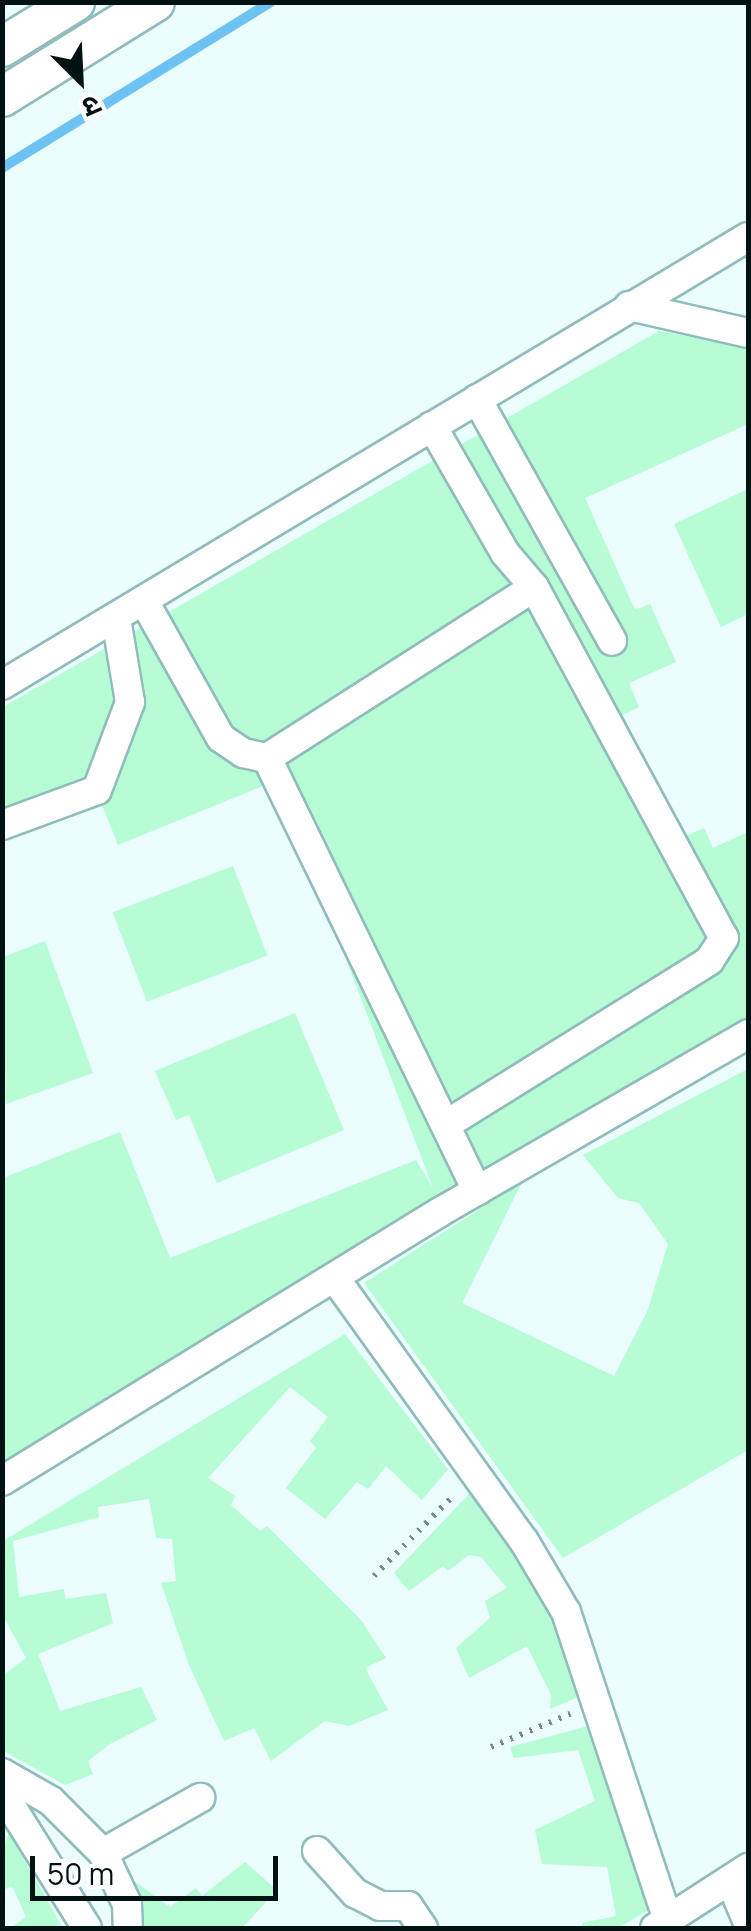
<!DOCTYPE html>
<html>
<head>
<meta charset="utf-8">
<style>
	body { margin:0 }
	#map { position:relative; width:751px; height:1931px; overflow:hidden; background:#ebfdfd; font-family:Manrope,"Noto Sans Devanagari",sans-serif }
	div>[style] { position:absolute }
	.green>* { inset:0; background:#b6fcd4; transform-origin:0 0 }
	.stream>* { height:10px; margin:-5px; padding:0 5px; transform-origin:5px; border-radius:5px; background:#6dc2f4 }
	.path>* { height:6px; margin-top:-3px; transform-origin:0; background:repeating-linear-gradient(90deg,#798a8a 0 2.5px,transparent 0 10.5px) }
	.roads { filter:drop-shadow(2px 0 #90bcbc) drop-shadow(-2px 0 #90bcbc) drop-shadow(0 2px #90bcbc) drop-shadow(0 -2px #90bcbc) }
	.street>* { height:28px; margin:-14px; padding:0 14px; transform-origin:14px; border-radius:14px; background:#fff }
	.secondary>* { height:38px; margin:-19px; padding:0 19px; transform-origin:19px; border-radius:19px; background:#fff }
	span { translate:-50% -50%; white-space:nowrap; text-align:center; line-height:1.15; -webkit-text-stroke:9px #fff; paint-order:stroke }
	.frame { position:absolute; inset:0; border:5px solid #021112; pointer-events:none }
	.north { position:absolute; left:30px; top:30px; width:100px; height:100px; -webkit-text-stroke:8px #fff; paint-order:stroke; rotate:156deg; font-size:28px; font-weight:700; line-height:40px; text-align:center; color:#021112 }
	.north::after { content:''; display:block; margin:auto; width:35px; height:45px; background:#021112; clip-path:polygon(50% 0,100% 100%,50% 72%,0 100%) }
	.scale { position:absolute; left:30px; top:1856px; width:248px; height:45px; box-sizing:border-box; border:5px solid #021112; border-top:0; padding-left:12px; font-size:30px; line-height:35px; white-space:nowrap; color:#021112; -webkit-text-stroke:8px #fff; paint-order:stroke }
</style>
</head>
<body>
<div id="map">
	<div class="green">
		<i style="clip-path:polygon(659px 331px,748px 347px,748px 424px,585px 498px,635px 610px,650px 604px,676px 662px,629px 683px,639px 707px,623px 715px,679px 839px,704px 828px,713px 848px,748px 832px,748px 1020px,436px 1197px,3px 1468px,3px 1178px,120px 1132px,170px 1258px,416px 1160px,433px 1188px,283px 793px,263px 786px,118px 845px,96px 790px,3px 825px,3px 707px)"></i>
		<i style="clip-path:polygon(748px 489px,748px 614px,721px 627px,674px 524px)"></i>
		<i style="left:233px;top:866px;width:96px;height:129px;rotate:69deg"></i>
		<i style="clip-path:polygon(45px 941px,93px 1073px,6px 1104px,3px 957px)"></i>
		<i style="clip-path:polygon(295px 1013px,344px 1130px,217px 1183px,189px 1115px,176px 1120px,155px 1071px)"></i>
		<i style="clip-path:polygon(748px 1069px,748px 1450px,563px 1558px,364px 1283px,522px 1182px,462px 1303px,614px 1376px,647px 1312px,668px 1244px,639px 1203px,618px 1198px,583px 1155px)"></i>
		<i style="clip-path:polygon(345px 1334px,448px 1469px,422px 1500px,386px 1466px,368px 1489px,357px 1482px,325px 1519px,286px 1488px,316px 1448px,310px 1441px,328px 1417px,290px 1387px,208px 1478px,235px 1496px,231px 1505px,260px 1531px,267px 1526px,361px 1620px,386px 1658px,365px 1668px,388px 1710px,349px 1726px,325px 1721px,271px 1761px,254px 1728px,224px 1741px,189px 1665px,161px 1583px,176px 1581px,172px 1539px,156px 1538px,149px 1499px,98px 1507px,99px 1517px,13px 1541px,19px 1597px,64px 1589px,65px 1599px,106px 1593px,113px 1623px,38px 1654px,60px 1711px,141px 1687px,157px 1720px,110px 1744px,88px 1761px,93px 1774px,65px 1785px,5px 1752px,3px 1675px,26px 1658px,3px 1616px,3px 1541px)"></i>
		<i style="clip-path:polygon(470px 1493px,493px 1502px,542px 1571px,583px 1695px,550px 1709px,551px 1695px,527px 1646px,469px 1678px,456px 1648px,490px 1618px,485px 1601px,507px 1588px,481px 1557px,469px 1555px,448px 1571px,443px 1566px,409px 1591px,394px 1573px)"></i>
		<i style="clip-path:polygon(592px 1725px,649px 1910px,618px 1928px,582px 1928px,582px 1923px,616px 1916px,607px 1867px,542px 1864px,535px 1830px,595px 1801px,578px 1750px,514px 1758px,510px 1747px)"></i>
		<i style="clip-path:polygon(9px 1833px,63px 1928px,12px 1927px,26px 1917px,12px 1886px,3px 1890px,3px 1848px)"></i>
		<i style="clip-path:polygon(245px 1862px,277px 1890px,242px 1928px,142px 1928px,130px 1878px,170px 1907px,196px 1888px,202px 1896px)"></i>
	</div>
	<div class="stream">
		<i style="left:2px;top:168px;width:316px;rotate:-31.7deg"></i>
	</div>
	<div class="path">
		<i style="left:374px;top:1576px;width:115px;rotate:-45.4deg"></i>
		<i style="left:491px;top:1747px;width:86px;rotate:-22.7deg"></i>
	</div>
	<div class="roads">
		<div class="street">
			<i style="left:629px;top:306px;width:122px;rotate:12.8deg"></i>
			<i style="left:477px;top:399px;width:277px;rotate:60.8deg"></i>
			<i style="left:432px;top:426px;width:146px;rotate:60.1deg"></i>
			<i style="left:505px;top:553px;width:45px;rotate:49.5deg"></i>
			<i style="left:534px;top:587px;width:399px;rotate:61.6deg"></i>
			<i style="left:724px;top:938px;width:27px;rotate:123deg"></i>
			<i style="left:709px;top:961px;width:310px;rotate:148.1deg"></i>
			<i style="left:144px;top:601px;width:157px;rotate:60.7deg"></i>
			<i style="left:221px;top:738px;width:27px;rotate:34deg"></i>
			<i style="left:243px;top:753px;width:25px;rotate:12deg"></i>
			<i style="left:267px;top:758px;width:481px;rotate:64.1deg"></i>
			<i style="left:2px;top:685px;width:870px;rotate:-30.99deg"></i>
			<i style="left:267px;top:758px;width:317px;rotate:-32.6deg"></i>
			<i style="left:2px;top:825px;width:101px;rotate:-20.2deg"></i>
			<i style="left:97px;top:790px;width:94px;rotate:-69.4deg"></i>
			<i style="left:130px;top:702px;width:85px;rotate:-99.5deg"></i>
			<i style="left:334px;top:1277px;width:325px;rotate:54.3deg"></i>
			<i style="left:524px;top:1541px;width:82px;rotate:59.4deg"></i>
			<i style="left:566px;top:1612px;width:324px;rotate:71.7deg"></i>
			<i style="left:2px;top:1481px;width:514px;rotate:-31.56deg"></i>
			<i style="left:440px;top:1212px;width:356px;rotate:-30deg"></i>
			<i style="left:2px;top:1773px;width:56px;rotate:29.7deg"></i>
			<i style="left:51px;top:1801px;width:74px;rotate:45deg"></i>
			<i style="left:103px;top:1853px;width:56px;rotate:64.8deg"></i>
			<i style="left:127px;top:1904px;width:24px;rotate:88deg"></i>
			<i style="left:2px;top:1792px;width:160px;rotate:58deg"></i>
			<i style="left:317px;top:1851px;width:57px;rotate:47.9deg"></i>
			<i style="left:355px;top:1893px;width:28px;rotate:27deg"></i>
			<i style="left:380px;top:1906px;width:28px"></i>
			<i style="left:408px;top:1906px;width:27px;rotate:56deg"></i>
			<i style="left:103px;top:1853px;width:112px;rotate:-29.6deg"></i>
			<i style="left:730px;top:1880px;width:43px;rotate:67deg"></i>
			<i style="left:655px;top:1928px;width:111px;rotate:-32.8deg"></i>
		</div>
		<div class="secondary">
			<i style="left:2px;top:47px;width:86px;rotate:-31.7deg"></i>
			<i style="left:2px;top:97px;width:180px;rotate:-31.8deg"></i>
		</div>
	</div>
	<div class="frame"></div>
	<div class="north">उ</div>
	<div class="scale">50 m</div>
</div>
</body>
</html>
